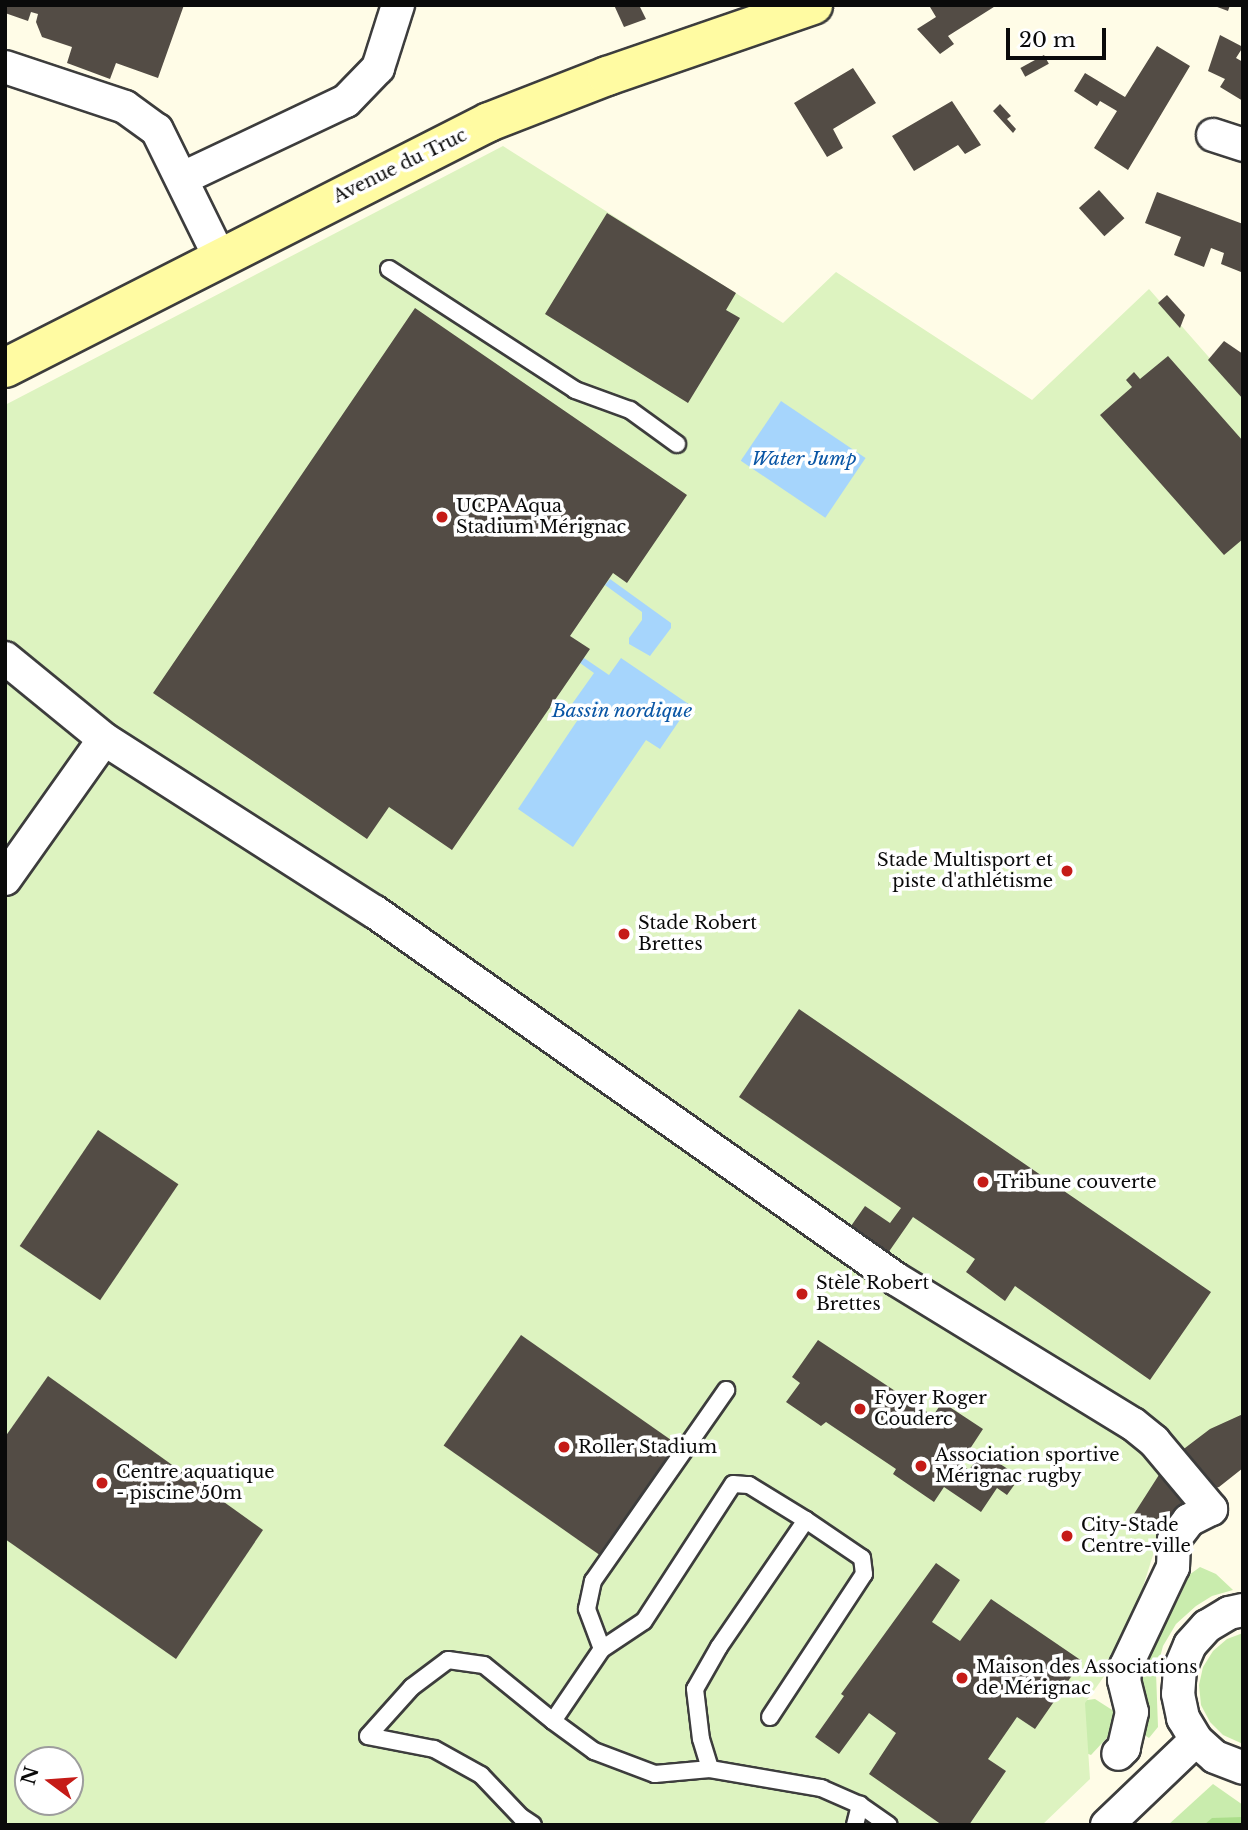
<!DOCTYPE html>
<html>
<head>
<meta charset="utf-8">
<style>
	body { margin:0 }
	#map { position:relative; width:1248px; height:1830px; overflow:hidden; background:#fffce7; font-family:"Libre Baskerville",serif }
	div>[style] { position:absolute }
	.green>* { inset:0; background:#c9ecad }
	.forest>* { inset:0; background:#abde8b }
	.pitch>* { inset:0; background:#ddf3c0 }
	.water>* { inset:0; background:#a6d5fc; transform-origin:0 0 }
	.building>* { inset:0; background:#534c45; transform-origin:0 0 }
	.roads { filter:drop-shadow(2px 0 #3d3d3d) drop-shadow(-2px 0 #3d3d3d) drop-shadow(0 2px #3d3d3d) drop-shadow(0 -2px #3d3d3d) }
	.lane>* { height:16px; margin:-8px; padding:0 8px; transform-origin:8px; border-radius:8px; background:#fff }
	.street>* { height:32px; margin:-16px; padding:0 16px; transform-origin:16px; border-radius:16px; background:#fff }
	.secondary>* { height:38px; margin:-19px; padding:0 19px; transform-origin:19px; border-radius:19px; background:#fffba2 }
	.dots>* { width:19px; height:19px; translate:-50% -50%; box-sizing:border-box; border:4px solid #fff; border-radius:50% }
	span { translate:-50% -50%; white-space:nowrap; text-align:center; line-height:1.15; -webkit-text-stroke:7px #fff; paint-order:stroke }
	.street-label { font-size:18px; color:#0a0a0a }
	.poi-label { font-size:18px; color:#0a0a0a }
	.left { translate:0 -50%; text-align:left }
	.right { translate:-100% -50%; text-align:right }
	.water-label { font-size:19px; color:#0a56a5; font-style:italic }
	.frame { position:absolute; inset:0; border:7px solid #0a0a0a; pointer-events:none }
	.north { position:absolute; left:14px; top:1746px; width:70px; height:70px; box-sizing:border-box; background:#fff; border:2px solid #9d9d9d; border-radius:50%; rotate:286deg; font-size:19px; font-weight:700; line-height:28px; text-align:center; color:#0a0a0a }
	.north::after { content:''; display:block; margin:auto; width:24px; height:32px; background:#c51b17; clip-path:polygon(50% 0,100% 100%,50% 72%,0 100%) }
	.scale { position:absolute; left:1006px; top:28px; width:100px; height:32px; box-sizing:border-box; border:4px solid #0a0a0a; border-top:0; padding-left:9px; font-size:21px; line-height:24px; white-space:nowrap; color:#0a0a0a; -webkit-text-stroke:5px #fff; paint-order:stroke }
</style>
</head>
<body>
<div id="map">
	<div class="green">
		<i style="clip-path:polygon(1200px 1567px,1216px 1574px,1233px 1590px,1212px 1596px,1196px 1606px,1176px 1624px,1163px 1646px,1156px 1672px,1158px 1727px,1149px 1738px,1134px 1728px,1133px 1670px,1178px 1600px,1189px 1575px)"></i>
		<i style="clip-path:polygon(1243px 1633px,1243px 1744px,1223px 1735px,1210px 1722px,1201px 1705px,1199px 1685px,1203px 1667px,1213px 1651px,1227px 1639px)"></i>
		<i style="clip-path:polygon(1095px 1699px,1120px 1715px,1116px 1728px,1091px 1755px,1054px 1741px,1080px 1701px)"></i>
		<i style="clip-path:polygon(1213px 1784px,1243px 1805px,1243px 1825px,1168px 1825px)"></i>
	</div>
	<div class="forest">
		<i style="clip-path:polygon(1243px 1817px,1243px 1825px,1204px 1825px,1212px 1818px)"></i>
	</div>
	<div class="pitch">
		<i style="clip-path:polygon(evenodd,503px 146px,783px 323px,836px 272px,1032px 400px,1149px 289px,1243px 396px,1243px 1462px,1160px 1533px,1123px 1650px,1085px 1703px,1090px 1779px,1042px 1825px,10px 1825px,5px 1820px,5px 405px,503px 146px,28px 1760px,70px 1760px,70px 1802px,28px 1802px,28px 1760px)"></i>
	</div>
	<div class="water">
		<i style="left:781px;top:401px;width:102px;height:72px;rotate:34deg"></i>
		<i style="clip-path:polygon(610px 579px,671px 623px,671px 628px,650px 656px,629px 644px,629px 638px,642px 620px,642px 612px,605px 585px)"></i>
		<i style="clip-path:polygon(584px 658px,609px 675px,621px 658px,690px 705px,660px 749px,646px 740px,573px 847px,518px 809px,583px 712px,572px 704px,594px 673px,580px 663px)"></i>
	</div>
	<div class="building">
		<i style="clip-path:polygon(5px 5px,184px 5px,158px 78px,116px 63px,110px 79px,67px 63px,72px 47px,42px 37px,36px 22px,38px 14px,31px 12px,28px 21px,5px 13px)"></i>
		<i style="clip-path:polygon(614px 5px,639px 5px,646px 19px,624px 27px)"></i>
		<i style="clip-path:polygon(932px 5px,997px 5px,948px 36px,954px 44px,940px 54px,917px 29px,936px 17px,930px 7px)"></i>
		<i style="clip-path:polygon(1212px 5px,1230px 5px,1228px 11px)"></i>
		<i style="clip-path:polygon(1220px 35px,1243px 47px,1236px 58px,1243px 62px,1243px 101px,1220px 87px,1225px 79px,1208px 71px)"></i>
		<i style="clip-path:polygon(1157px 46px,1190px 66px,1128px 170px,1094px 148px,1117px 111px,1100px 101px,1097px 106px,1074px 91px,1085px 73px,1125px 97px)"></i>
		<i style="left:1044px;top:55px;width:10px;height:27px;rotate:61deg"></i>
		<i style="clip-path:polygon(853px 68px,876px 103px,833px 129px,843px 148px,827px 157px,794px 103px)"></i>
		<i style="clip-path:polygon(952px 101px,981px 145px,965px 154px,958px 145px,914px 171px,892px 136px)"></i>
		<i style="clip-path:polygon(1000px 104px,1011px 116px,1007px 119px,1016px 129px,1013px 133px,993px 111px)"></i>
		<i style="left:1099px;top:190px;width:38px;height:27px;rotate:48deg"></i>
		<i style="clip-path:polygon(1157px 192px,1243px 224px,1241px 272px,1221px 264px,1224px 253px,1211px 248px,1204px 267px,1174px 255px,1181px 237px,1145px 223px)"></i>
		<i style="clip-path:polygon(607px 213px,736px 293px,726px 310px,740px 318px,688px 403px,545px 314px)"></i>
		<i style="clip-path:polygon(1167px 295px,1185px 315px,1180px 328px,1158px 303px)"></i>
		<i style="clip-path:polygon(415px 308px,687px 495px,627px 583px,613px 573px,570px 636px,590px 649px,452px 850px,389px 807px,367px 839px,153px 693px)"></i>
		<i style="clip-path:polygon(1224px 341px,1243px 354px,1243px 399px,1208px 360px)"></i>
		<i style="clip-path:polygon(1168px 356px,1243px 441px,1243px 539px,1224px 555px,1100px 415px,1132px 387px,1126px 380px,1134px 372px,1140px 379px)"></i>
		<i style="clip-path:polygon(799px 1009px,1211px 1292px,1150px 1380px,1015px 1286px,1005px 1301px,966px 1272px,975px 1259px,913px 1217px,888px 1253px,851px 1226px,865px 1206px,890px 1223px,901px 1208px,739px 1097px)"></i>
		<i style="left:98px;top:1130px;width:97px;height:140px;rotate:34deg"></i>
		<i style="left:521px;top:1335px;width:198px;height:135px;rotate:35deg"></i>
		<i style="clip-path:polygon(818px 1340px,933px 1416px,942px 1402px,983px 1429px,960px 1464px,969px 1470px,982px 1452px,1020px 1477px,1007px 1495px,997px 1488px,981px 1512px,944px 1487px,934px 1502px,893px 1474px,896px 1469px,826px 1422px,821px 1426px,786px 1402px,800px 1383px,792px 1377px)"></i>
		<i style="clip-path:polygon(48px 1376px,263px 1530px,176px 1659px,5px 1539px,5px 1437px)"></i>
		<i style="clip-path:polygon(1243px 1414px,1243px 1468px,1219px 1487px,1194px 1494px,1169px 1534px,1132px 1517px,1164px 1467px,1185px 1448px,1210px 1429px)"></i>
		<i style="clip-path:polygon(936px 1563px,960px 1580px,932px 1622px,960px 1641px,991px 1599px,1082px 1661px,1035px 1729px,1017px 1717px,988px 1759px,1006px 1771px,969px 1825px,942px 1825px,869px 1774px,896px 1733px,869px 1713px,839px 1754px,815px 1737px,844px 1696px,841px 1694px)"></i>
	</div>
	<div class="roads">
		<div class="lane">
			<i style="left:389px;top:269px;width:222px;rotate:33deg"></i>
			<i style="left:575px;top:390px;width:59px;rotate:20deg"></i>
			<i style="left:630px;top:410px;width:58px;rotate:35.9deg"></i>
			<i style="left:602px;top:1649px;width:43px;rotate:-110.6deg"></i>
			<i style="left:587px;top:1609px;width:29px;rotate:-78deg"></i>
			<i style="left:593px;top:1581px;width:233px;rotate:-55.1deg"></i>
			<i style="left:770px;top:1717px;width:171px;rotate:-56.7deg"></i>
			<i style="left:864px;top:1574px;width:16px;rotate:-97deg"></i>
			<i style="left:862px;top:1558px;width:68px;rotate:-145.8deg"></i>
			<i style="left:553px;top:1721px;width:51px;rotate:36.2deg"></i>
			<i style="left:594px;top:1751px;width:65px;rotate:20.7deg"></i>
			<i style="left:655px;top:1774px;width:55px;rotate:-5.2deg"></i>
			<i style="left:533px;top:1825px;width:14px;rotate:-146deg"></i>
			<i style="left:521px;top:1817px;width:58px;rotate:-133.6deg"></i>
			<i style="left:481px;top:1775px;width:54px;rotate:-151deg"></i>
			<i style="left:434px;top:1749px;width:67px;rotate:-168.9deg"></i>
			<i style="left:368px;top:1736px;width:66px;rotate:-48.1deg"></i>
			<i style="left:412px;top:1687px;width:45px;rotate:-36.9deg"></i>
			<i style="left:448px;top:1660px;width:36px;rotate:8deg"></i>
			<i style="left:484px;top:1665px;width:89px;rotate:39.1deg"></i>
			<i style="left:553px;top:1721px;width:87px;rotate:-55.8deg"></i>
			<i style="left:602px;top:1649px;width:50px;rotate:-33.7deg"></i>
			<i style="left:644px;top:1621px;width:163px;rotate:-57deg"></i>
			<i style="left:733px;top:1484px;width:16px;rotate:4deg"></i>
			<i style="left:749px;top:1485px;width:67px;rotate:31.6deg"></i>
			<i style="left:806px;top:1520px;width:154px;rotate:124.4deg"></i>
			<i style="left:719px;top:1647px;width:48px;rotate:119.7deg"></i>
			<i style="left:695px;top:1689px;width:50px;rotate:83.2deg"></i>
			<i style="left:701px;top:1739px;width:31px;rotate:73deg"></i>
			<i style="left:710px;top:1769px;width:113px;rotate:9.7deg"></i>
			<i style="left:821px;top:1788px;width:43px;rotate:23.6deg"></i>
			<i style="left:860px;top:1805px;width:35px;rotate:35deg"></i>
			<i style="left:855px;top:1825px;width:21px;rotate:-76deg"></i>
		</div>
		<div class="street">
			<i style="left:5px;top:67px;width:126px;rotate:18.4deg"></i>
			<i style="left:125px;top:107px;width:39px;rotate:36deg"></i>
			<i style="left:157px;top:130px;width:143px;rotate:63.8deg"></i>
			<i style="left:1213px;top:135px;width:32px;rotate:18deg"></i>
			<i style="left:183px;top:178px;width:180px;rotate:-25.3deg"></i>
			<i style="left:346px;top:101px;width:46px;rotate:-45.9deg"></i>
			<i style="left:378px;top:68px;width:66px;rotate:-72.4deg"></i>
			<i style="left:5px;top:658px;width:128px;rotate:39.3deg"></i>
			<i style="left:104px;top:739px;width:322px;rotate:32.6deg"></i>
			<i style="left:375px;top:912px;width:637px;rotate:35.16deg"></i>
			<i style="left:896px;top:1279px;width:278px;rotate:31.5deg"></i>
			<i style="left:1133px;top:1424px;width:27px;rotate:39deg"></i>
			<i style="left:1154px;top:1441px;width:89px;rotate:50deg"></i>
			<i style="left:1211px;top:1509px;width:25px;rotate:153deg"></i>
			<i style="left:1189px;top:1520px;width:25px;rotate:127deg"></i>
			<i style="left:1174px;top:1540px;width:27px;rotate:92deg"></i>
			<i style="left:1173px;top:1567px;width:110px;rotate:115.4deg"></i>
			<i style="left:1126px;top:1666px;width:14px;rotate:98deg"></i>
			<i style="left:1124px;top:1680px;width:33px;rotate:76deg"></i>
			<i style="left:1132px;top:1712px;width:37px;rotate:103deg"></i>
			<i style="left:1124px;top:1748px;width:8px;rotate:135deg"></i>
			<i style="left:5px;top:879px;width:171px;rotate:-54.7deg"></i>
			<i style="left:1243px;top:1610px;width:14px;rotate:168deg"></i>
			<i style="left:1229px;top:1613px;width:26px;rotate:149deg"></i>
			<i style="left:1207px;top:1626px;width:25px;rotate:132deg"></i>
			<i style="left:1190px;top:1645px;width:25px;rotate:113deg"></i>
			<i style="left:1180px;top:1668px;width:26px;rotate:94deg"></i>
			<i style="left:1178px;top:1694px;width:25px;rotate:78deg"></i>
			<i style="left:1183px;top:1718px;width:26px;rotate:59deg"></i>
			<i style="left:1196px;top:1740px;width:25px;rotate:42deg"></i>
			<i style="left:1215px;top:1757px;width:30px;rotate:21deg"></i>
			<i style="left:1107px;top:1825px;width:123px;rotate:-43.7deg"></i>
		</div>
		<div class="secondary">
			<i style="left:5px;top:368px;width:543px;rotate:-26.94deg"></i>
			<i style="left:489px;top:122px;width:127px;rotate:-21.3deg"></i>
			<i style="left:607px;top:76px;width:218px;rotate:-19deg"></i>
		</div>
	</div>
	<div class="dots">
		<i style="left:442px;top:517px;background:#c51b17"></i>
		<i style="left:1067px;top:871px;background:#c51b17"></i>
		<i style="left:624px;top:934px;background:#c51b17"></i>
		<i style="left:983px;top:1182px;background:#c51b17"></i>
		<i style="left:802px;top:1294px;background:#c51b17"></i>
		<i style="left:860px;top:1409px;background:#c51b17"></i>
		<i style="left:564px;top:1447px;background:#c51b17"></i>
		<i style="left:921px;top:1466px;background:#c51b17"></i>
		<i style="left:102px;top:1483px;background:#c51b17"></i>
		<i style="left:1067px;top:1536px;background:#c51b17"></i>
		<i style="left:962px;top:1678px;background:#c51b17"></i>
	</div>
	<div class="street-label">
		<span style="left:400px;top:166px;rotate:-26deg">Avenue du Truc</span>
	</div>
	<div class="poi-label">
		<span class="left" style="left:456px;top:517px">UCPA Aqua<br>Stadium Mérignac</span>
		<span class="right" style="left:1053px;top:871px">Stade Multisport et<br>piste d'athlétisme</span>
		<span class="left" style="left:638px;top:934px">Stade Robert<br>Brettes</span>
		<span class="left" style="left:997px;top:1182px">Tribune couverte</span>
		<span class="left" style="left:816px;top:1294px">Stèle Robert<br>Brettes</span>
		<span class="left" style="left:874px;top:1409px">Foyer Roger<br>Couderc</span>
		<span class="left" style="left:578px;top:1447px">Roller Stadium</span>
		<span class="left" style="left:935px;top:1466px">Association sportive<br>Mérignac rugby</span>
		<span class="left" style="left:116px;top:1483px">Centre aquatique<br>- piscine 50m</span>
		<span class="left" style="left:1081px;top:1536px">City-Stade<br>Centre-ville</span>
		<span class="left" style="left:976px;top:1678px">Maison des Associations<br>de Mérignac</span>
	</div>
	<div class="water-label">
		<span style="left:804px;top:459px">Water Jump</span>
		<span style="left:622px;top:711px">Bassin nordique</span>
	</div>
	<div class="frame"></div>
	<div class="north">N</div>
	<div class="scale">20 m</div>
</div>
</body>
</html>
